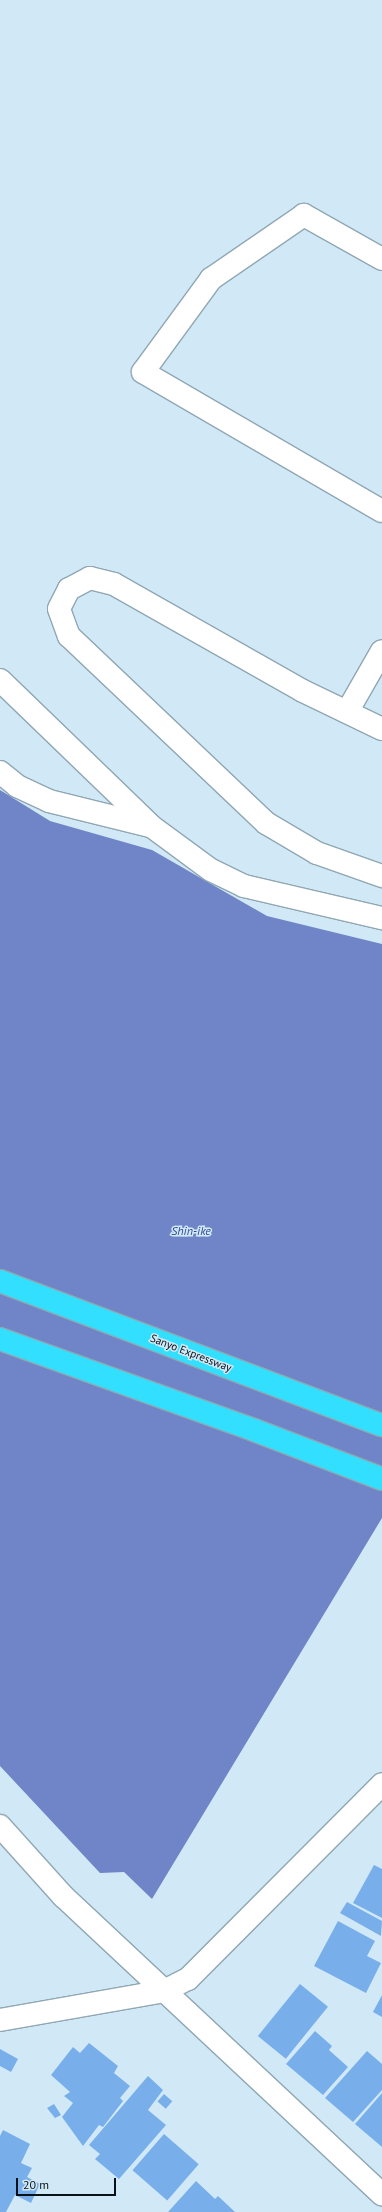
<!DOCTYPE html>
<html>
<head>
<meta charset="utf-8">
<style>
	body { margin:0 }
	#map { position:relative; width:382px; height:2212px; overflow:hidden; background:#d1e9f6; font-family:"PT Sans",sans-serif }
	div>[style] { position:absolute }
	.water>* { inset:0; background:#6f85c7 }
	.building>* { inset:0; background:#78afea; transform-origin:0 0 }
	.roads { filter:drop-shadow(1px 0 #90a7b3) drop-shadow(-1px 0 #90a7b3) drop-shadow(0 1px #90a7b3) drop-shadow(0 -1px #90a7b3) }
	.street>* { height:22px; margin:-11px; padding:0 11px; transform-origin:11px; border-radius:11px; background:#fff }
	.secondary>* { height:22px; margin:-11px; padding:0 11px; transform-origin:11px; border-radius:11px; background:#fff }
	.highway>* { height:22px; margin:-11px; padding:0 11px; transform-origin:11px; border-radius:11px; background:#32dffe }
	span { translate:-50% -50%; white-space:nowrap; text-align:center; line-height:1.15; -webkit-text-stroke:3px #d1e9f6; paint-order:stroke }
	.street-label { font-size:11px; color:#081115 }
	.water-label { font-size:12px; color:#344999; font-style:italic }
	.scale { position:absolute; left:16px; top:2178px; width:100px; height:18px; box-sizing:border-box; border:2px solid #081115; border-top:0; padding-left:5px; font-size:12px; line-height:14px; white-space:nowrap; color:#081115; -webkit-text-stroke:3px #d1e9f6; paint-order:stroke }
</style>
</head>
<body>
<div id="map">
	<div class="water">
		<i style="clip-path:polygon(0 790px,50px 821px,152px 850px,267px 916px,382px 944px,382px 1518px,152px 1899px,124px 1872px,100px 1873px,0 1766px)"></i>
	</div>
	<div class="building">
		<i style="clip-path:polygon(374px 1865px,382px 1869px,382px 1918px,353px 1903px)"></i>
		<i style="clip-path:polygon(347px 1902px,382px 1921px,381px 1936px,340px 1913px)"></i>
		<i style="clip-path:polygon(338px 1921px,375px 1941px,367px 1956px,381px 1963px,366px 1993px,314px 1966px)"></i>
		<i style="left:300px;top:1984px;width:36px;height:67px;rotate:39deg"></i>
		<i style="clip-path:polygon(382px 1995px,382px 2017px,373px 2012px)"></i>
		<i style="clip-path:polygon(315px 2031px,332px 2046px,329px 2050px,348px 2067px,323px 2095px,286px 2064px)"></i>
		<i style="clip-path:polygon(89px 2043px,118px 2066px,114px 2073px,130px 2086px,120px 2098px,123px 2101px,103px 2127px,99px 2125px,83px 2146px,62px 2117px,73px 2103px,64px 2096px,70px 2092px,51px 2075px,73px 2047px,80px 2053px)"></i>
		<i style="clip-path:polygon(0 2049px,18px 2059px,11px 2072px,0 2066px)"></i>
		<i style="clip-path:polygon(367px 2051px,382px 2064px,382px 2090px,353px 2122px,325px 2098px)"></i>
		<i style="clip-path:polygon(148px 2076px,163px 2090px,148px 2110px,166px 2125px,119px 2179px,95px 2159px,100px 2154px,89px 2145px)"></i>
		<i style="clip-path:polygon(382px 2093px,382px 2147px,355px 2124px)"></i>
		<i style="left:164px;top:2094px;width:11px;height:10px;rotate:41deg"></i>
		<i style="clip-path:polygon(54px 2104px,61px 2115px,55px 2118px,47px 2108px)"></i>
		<i style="clip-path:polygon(3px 2130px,30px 2144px,21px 2163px,32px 2168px,27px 2177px,40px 2184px,31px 2203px,15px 2195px,6px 2212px,0 2212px,0 2136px)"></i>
		<i style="left:164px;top:2134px;width:46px;height:48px;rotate:41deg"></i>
		<i style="clip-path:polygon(196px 2181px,215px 2199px,218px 2196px,235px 2212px,168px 2212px)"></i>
	</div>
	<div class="roads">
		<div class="street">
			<i style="left:382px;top:259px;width:90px;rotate:-150.6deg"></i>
			<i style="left:304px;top:215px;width:113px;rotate:145.5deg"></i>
			<i style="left:211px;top:279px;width:115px;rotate:126.2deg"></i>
			<i style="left:143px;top:372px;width:276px;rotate:30.2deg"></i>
			<i style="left:0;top:680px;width:210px;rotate:44deg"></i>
			<i style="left:151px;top:826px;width:74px;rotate:36.3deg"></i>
			<i style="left:211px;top:870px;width:37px;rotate:26deg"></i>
			<i style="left:244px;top:886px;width:142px;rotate:13.1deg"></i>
			<i style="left:347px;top:712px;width:70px;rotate:-60.2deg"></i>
			<i style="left:382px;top:729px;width:88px;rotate:-154.3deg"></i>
			<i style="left:303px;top:691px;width:217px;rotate:-150.5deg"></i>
			<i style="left:114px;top:584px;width:25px;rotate:-166deg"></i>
			<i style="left:90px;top:578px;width:24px;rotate:152deg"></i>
			<i style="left:69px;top:589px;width:22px;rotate:117deg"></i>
			<i style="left:59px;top:609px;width:29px;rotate:70deg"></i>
			<i style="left:69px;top:636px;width:272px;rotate:43.5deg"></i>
			<i style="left:266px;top:823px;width:59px;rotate:30.5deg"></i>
			<i style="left:317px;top:853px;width:69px;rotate:19.5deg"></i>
			<i style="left:0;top:772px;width:22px;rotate:39deg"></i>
			<i style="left:17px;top:786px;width:35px;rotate:25deg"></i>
			<i style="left:49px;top:801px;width:104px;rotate:13.9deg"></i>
			<i style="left:0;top:2020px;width:167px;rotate:-10deg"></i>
		</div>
		<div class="secondary">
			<i style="left:0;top:1826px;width:94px;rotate:48deg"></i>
			<i style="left:63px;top:1896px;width:437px;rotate:43.1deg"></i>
			<i style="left:164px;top:1991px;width:27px;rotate:-27deg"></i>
			<i style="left:188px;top:1979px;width:275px;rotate:-45.1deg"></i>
		</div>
		<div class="highway">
			<i style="left:0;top:1281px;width:408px;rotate:20.7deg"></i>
			<i style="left:0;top:1339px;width:270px;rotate:19.7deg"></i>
			<i style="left:254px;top:1430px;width:137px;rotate:20.9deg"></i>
		</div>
	</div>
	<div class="street-label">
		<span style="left:191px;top:1353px;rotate:21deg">Sanyo Expressway</span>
	</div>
	<div class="water-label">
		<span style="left:191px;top:1231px">Shin-ike</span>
	</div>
	<div class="scale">20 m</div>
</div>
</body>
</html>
